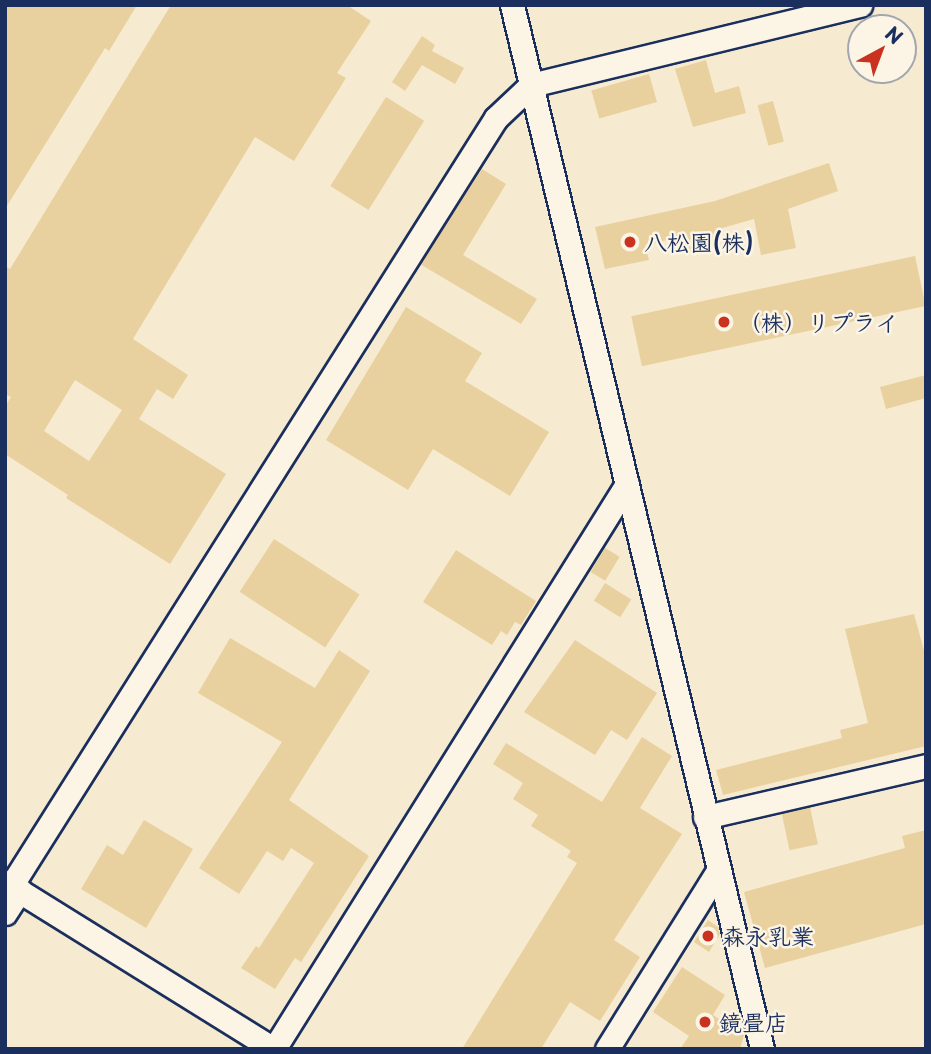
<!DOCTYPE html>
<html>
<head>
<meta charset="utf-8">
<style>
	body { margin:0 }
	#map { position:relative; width:931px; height:1054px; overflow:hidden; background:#f6ead0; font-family:"Playpen Sans","Klee One",sans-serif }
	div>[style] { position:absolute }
	.building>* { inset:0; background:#e9d19f; transform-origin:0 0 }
	.roads { filter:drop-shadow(2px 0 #1b2f5e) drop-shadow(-2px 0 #1b2f5e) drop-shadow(0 2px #1b2f5e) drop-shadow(0 -2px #1b2f5e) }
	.minor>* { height:23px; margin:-11.5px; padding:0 11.5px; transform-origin:11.5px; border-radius:11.5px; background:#fcf5e5 }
	.dots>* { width:19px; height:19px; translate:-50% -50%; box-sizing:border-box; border:4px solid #fcf5e5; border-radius:50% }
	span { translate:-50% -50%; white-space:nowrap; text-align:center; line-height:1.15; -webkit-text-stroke:5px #fcf5e5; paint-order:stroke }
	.poi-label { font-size:23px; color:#1b2f5e; font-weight:700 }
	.left { translate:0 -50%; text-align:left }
	.frame { position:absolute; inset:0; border:7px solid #1b2f5e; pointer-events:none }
	.north { position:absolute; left:847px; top:14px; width:70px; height:70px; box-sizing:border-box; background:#fcf5e5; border:2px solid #a2a6af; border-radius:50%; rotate:41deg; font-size:19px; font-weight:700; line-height:28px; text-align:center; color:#1b2f5e }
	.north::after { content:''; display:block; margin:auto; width:24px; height:32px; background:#c8321e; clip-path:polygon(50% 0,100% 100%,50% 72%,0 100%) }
</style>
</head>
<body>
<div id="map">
	<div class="building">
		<i style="clip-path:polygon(5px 5px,137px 5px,109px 51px,105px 48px,5px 209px)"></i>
		<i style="clip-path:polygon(evenodd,171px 5px,347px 5px,371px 21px,337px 73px,346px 78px,294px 161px,255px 137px,133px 339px,188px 375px,173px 399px,157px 389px,139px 419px,226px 474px,170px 564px,66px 498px,68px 495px,5px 454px,5px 406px,11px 397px,5px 394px,5px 266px,10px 269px,171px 5px,75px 380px,122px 410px,89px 461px,44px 431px,75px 380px)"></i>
		<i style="clip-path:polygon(422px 36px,435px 45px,432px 51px,464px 68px,455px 84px,422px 65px,405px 91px,392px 82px)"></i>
		<i style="clip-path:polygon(706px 60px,715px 93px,739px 86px,746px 113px,693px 127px,675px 69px)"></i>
		<i style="left:649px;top:74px;width:29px;height:60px;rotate:74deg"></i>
		<i style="left:386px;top:97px;width:45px;height:105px;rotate:32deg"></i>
		<i style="left:773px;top:101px;width:42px;height:16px;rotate:75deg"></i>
		<i style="clip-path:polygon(829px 163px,838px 191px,788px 209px,796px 248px,761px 255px,754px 219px,715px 230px,719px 246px,685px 254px,681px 237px,645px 245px,649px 260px,605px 269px,595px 227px,715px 201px)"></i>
		<i style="clip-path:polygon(482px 169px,506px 184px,463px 255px,537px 299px,521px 324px,420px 264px)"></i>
		<i style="left:915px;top:256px;width:51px;height:290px;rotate:78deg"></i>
		<i style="clip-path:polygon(406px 307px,482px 353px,465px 381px,549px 432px,510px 496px,433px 449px,408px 490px,326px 440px)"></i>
		<i style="clip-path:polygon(926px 375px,926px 398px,886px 409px,880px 387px)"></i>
		<i style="left:274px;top:539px;width:102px;height:63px;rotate:33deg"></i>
		<i style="left:605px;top:548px;width:17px;height:28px;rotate:31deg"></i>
		<i style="clip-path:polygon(456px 550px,536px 601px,521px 625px,515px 622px,507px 635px,501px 631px,492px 645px,423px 602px)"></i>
		<i style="left:605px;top:583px;width:31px;height:21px;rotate:32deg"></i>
		<i style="clip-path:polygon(914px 614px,926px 658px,926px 746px,723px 795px,716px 770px,842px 738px,840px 730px,868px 723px,845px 629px)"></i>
		<i style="clip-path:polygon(230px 638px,315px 688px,339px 650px,370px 671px,289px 800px,369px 856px,301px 962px,295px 958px,275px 989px,241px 968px,256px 946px,259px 948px,314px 863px,291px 848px,283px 861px,267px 851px,239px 894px,199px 868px,282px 742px,198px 693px)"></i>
		<i style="clip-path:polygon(575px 640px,657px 693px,627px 740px,611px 730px,595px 755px,524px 712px)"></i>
		<i style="clip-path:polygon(642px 737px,672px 756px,640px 808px,682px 834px,614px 940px,640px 957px,600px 1021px,570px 1002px,541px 1049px,462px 1049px,577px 863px,567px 857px,571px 851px,531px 826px,538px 815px,513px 799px,523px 783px,493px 764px,506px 743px,602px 802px)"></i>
		<i style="left:810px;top:807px;width:38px;height:29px;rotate:78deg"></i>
		<i style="clip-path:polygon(144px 820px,193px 849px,146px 928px,81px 889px,107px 845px,123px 855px)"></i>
		<i style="clip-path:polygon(926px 830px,926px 924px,765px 968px,744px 892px,905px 848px,902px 836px)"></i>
		<i style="clip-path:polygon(708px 920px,718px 927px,720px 934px,709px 952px,694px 942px)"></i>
		<i style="clip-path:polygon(682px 967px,725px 995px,713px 1015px,744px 1035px,740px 1049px,680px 1049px,689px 1036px,653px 1012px)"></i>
	</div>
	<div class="roads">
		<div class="minor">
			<i style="left:512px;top:5px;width:1074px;rotate:76.53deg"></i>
			<i style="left:705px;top:817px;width:227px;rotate:-13deg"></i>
			<i style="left:5px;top:882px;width:316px;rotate:31.9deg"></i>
			<i style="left:11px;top:886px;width:908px;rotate:-57.73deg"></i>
			<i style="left:496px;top:118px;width:48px;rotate:-43.3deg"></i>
			<i style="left:531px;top:85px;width:339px;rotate:-13.7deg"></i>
			<i style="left:5px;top:913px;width:27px;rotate:-57deg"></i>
			<i style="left:274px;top:1049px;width:666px;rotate:-58deg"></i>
			<i style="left:607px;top:1049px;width:210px;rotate:-58.1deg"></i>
		</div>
	</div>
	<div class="dots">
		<i style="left:630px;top:242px;background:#c8321e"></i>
		<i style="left:724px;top:322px;background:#c8321e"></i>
		<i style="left:708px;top:936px;background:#c8321e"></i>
		<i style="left:705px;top:1022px;background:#c8321e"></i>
	</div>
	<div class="poi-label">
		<span class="left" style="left:644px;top:242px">八松園(株)</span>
		<span class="left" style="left:738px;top:322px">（株）リプライ</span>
		<span class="left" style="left:722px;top:936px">森永乳業</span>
		<span class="left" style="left:719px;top:1022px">鏡畳店</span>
	</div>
	<div class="frame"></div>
	<div class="north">N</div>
</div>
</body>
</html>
